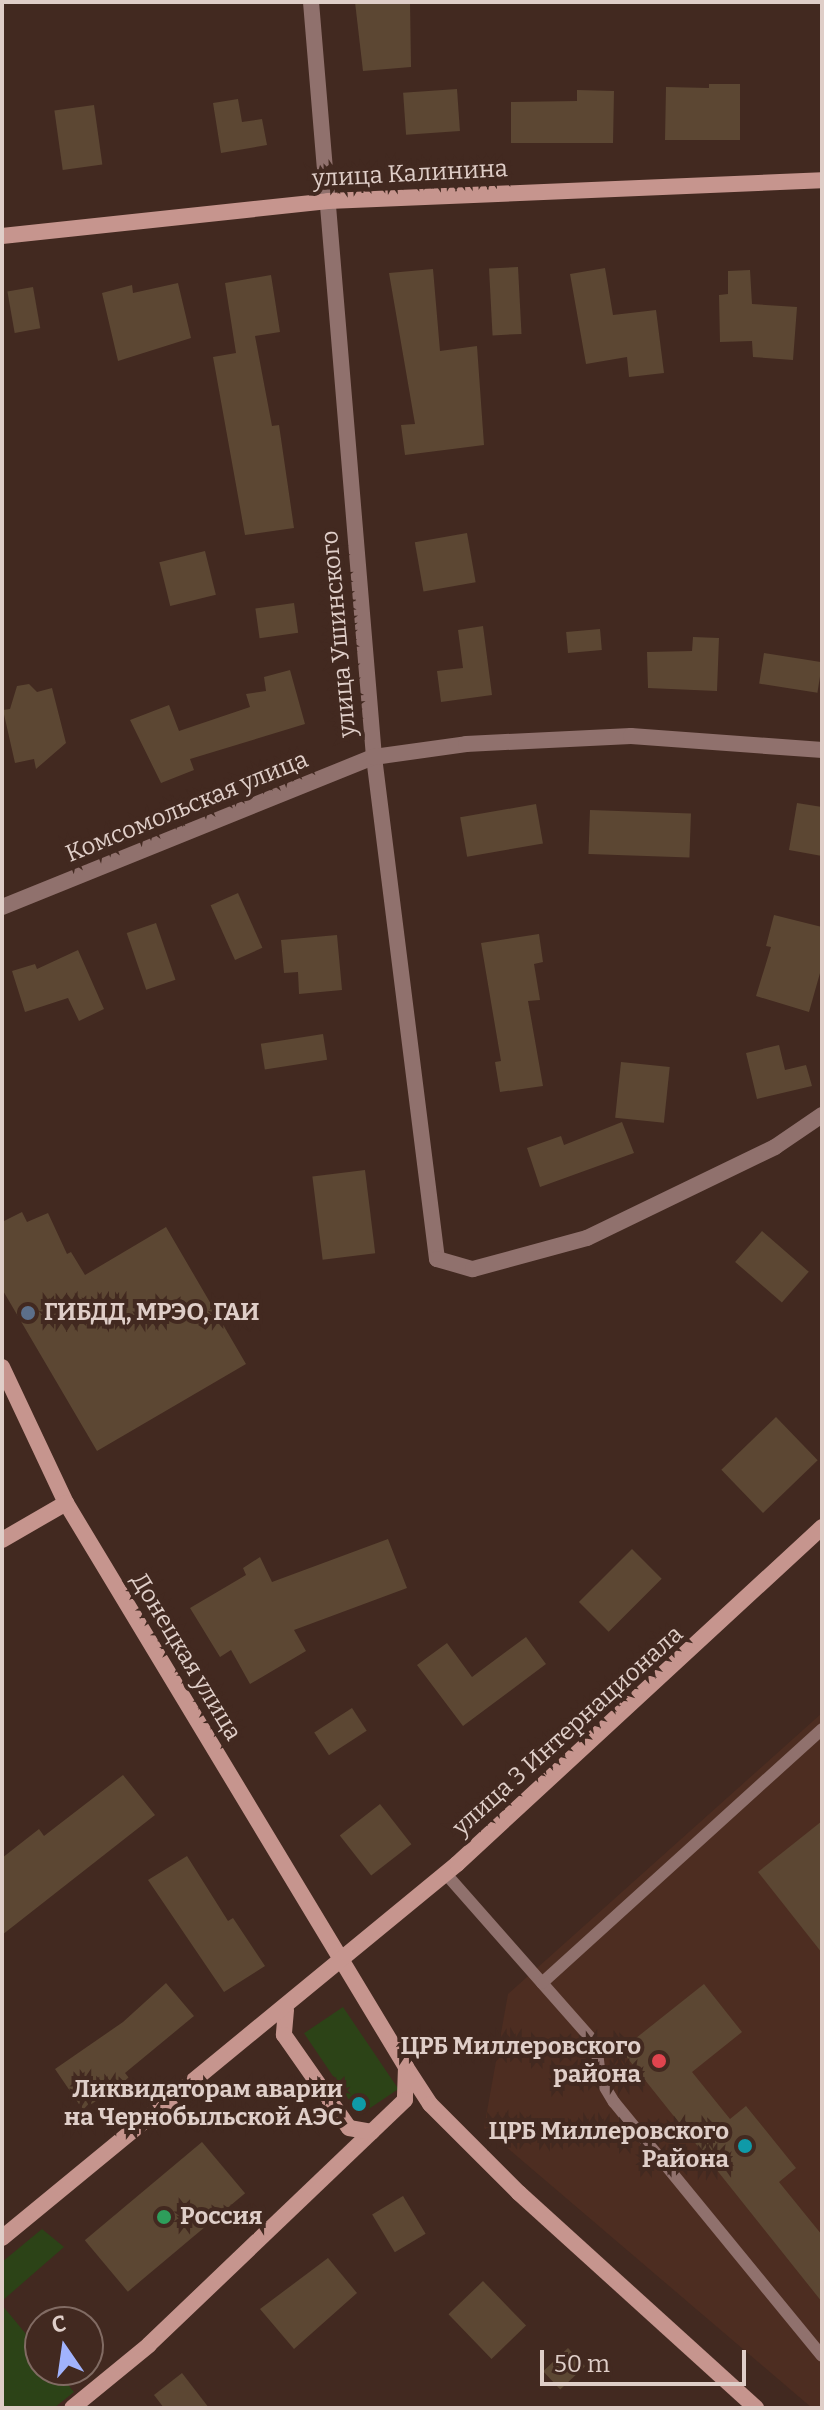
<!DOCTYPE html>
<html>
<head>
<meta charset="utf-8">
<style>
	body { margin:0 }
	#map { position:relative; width:824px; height:2410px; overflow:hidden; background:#422920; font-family:Bitter,serif }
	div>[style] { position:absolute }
	.built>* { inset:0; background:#4d2d21 }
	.green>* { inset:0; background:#2c4317; transform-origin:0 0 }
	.building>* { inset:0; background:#5c4733; transform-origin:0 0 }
	.lane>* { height:12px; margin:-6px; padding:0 6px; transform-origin:6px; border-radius:6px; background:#90716d }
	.street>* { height:16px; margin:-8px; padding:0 8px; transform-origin:8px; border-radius:8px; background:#90716d }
	.secondary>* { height:16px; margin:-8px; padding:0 8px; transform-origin:8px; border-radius:8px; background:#c6958e }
	.dots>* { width:22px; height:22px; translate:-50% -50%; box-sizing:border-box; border:4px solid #422920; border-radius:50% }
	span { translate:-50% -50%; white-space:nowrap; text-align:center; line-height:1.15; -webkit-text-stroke:8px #422920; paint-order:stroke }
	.street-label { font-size:24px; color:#dfcec8 }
	.poi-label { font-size:24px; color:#dfcec8; font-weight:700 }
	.left { translate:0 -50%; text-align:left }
	.right { translate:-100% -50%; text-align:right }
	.frame { position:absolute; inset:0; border:4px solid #dfcec8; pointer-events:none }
	.north { position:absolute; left:24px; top:2306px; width:80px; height:80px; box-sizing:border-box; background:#422920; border:2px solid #816b63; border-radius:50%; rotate:347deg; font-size:22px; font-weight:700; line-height:32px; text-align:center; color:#dfcec8 }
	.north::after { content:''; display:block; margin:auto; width:28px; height:36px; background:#a1b3fd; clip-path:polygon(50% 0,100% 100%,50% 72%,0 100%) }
	.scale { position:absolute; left:540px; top:2350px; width:206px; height:36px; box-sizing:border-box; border:4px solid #dfcec8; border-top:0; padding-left:10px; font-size:24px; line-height:28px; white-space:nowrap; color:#dfcec8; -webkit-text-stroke:6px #422920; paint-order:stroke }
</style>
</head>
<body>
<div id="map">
	<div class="built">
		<i style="clip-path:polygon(822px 1713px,822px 2408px,812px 2408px,484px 2128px,508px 1994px)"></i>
	</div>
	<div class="green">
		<i style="left:343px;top:2007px;width:99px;height:47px;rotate:56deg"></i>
		<i style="clip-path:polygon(42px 2229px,64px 2247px,2px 2301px,2px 2262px)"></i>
		<i style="clip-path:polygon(2px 2305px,40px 2351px,40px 2370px,56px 2370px,74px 2392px,54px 2408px,2px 2408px)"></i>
	</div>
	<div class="building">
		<i style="clip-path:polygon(355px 2px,410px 2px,411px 67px,363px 71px)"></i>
		<i style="clip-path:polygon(709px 84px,740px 84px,740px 140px,665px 140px,666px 87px,709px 88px)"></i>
		<i style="left:457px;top:89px;width:42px;height:54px;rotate:86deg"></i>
		<i style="clip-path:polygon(577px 90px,614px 91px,613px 143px,511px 143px,511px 102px,577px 101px)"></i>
		<i style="clip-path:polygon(238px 99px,242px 122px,262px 119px,267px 145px,221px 153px,213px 103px)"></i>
		<i style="left:94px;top:105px;width:60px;height:40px;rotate:82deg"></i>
		<i style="left:518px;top:267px;width:67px;height:29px;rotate:87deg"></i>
		<i style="clip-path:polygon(605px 268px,613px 315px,656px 310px,664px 373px,629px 377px,627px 357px,586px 364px,570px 274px)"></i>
		<i style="clip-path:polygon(433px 269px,440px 351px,477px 346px,484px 445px,405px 455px,401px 425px,415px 424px,389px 273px)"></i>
		<i style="clip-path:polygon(750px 270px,752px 304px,797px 307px,793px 360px,753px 357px,752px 341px,720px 342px,719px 295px,728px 294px,728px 271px)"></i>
		<i style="clip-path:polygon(271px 275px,280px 332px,255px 336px,272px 426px,279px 425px,294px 528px,245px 535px,213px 357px,236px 353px,225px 283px)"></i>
		<i style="clip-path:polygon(178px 283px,191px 338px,118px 361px,102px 293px,132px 285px,133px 293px)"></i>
		<i style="left:33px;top:287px;width:42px;height:26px;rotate:80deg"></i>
		<i style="left:467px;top:533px;width:50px;height:53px;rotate:80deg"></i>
		<i style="left:205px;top:551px;width:45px;height:47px;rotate:76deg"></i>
		<i style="left:294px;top:603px;width:30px;height:39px;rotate:82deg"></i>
		<i style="clip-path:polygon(483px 626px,492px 695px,441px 702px,437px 671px,463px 668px,458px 630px)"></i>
		<i style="left:600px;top:629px;width:21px;height:34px;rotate:85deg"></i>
		<i style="clip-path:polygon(693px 637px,719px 638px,717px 691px,648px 688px,647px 652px,692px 651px)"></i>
		<i style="left:764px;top:653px;width:59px;height:31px;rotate:9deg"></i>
		<i style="clip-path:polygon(290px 670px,305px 724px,190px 759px,194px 770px,161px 783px,130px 720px,169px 705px,179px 731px,250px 707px,246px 694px,266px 691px,264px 677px)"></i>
		<i style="clip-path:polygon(29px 684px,37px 692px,52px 688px,66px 743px,36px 769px,34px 759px,15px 763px,3px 710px,10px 709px,17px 686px)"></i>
		<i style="clip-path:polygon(797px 803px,822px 807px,822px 856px,789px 850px)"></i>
		<i style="left:536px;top:804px;width:40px;height:77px;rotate:80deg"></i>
		<i style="left:590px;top:810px;width:101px;height:44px;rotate:2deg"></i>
		<i style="left:238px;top:893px;width:60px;height:30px;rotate:66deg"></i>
		<i style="clip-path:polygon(774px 915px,822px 927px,822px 966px,809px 1012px,756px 996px,771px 947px,766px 946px)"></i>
		<i style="left:156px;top:923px;width:60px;height:31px;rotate:71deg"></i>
		<i style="clip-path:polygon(539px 934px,543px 962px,534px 964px,540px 1000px,528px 1001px,543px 1086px,500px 1092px,495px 1062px,501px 1061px,481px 943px)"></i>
		<i style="clip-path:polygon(337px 935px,342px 990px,299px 994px,298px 972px,284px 973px,281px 940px)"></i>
		<i style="clip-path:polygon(78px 950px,104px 1009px,79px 1021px,68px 998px,25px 1012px,12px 971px,35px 964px,37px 969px)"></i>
		<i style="left:323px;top:1034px;width:26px;height:63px;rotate:81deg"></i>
		<i style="clip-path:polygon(779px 1045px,785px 1070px,806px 1065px,812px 1086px,757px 1099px,746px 1053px)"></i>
		<i style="left:621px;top:1062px;width:49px;height:56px;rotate:6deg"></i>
		<i style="clip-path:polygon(622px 1122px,634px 1153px,540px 1187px,527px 1148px,561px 1136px,564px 1145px)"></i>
		<i style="left:365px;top:1170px;width:84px;height:53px;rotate:83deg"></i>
		<i style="clip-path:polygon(22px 1212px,27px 1222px,48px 1213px,67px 1254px,71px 1252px,85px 1275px,166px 1227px,246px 1364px,97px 1451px,2px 1289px,2px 1222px)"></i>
		<i style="left:762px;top:1231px;width:62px;height:41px;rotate:41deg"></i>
		<i style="left:776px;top:1417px;width:60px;height:76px;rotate:46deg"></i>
		<i style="clip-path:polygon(388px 1539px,407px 1588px,294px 1630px,306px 1651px,250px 1684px,231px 1650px,220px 1657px,190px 1608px,246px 1575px,243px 1568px,260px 1557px,272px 1582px)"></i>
		<i style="left:632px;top:1549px;width:42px;height:75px;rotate:45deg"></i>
		<i style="clip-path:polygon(526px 1637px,546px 1664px,463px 1726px,417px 1665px,447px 1643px,472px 1677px)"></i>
		<i style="left:352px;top:1708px;width:27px;height:45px;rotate:57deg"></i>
		<i style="clip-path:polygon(123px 1775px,155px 1815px,2px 1935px,2px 1858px,39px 1829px,44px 1836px)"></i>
		<i style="left:380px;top:1804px;width:51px;height:51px;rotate:52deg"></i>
		<i style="clip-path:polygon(822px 1821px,822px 1953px,758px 1872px)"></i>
		<i style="clip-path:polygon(187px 1856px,228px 1921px,233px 1918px,265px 1966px,224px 1992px,148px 1880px)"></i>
		<i style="clip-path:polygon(166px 1983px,194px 2016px,125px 2073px,129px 2078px,83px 2110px,55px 2069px,123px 2022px)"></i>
		<i style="clip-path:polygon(704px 1984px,742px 2032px,692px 2072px,730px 2119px,746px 2106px,796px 2168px,779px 2182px,822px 2235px,822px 2302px,621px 2050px)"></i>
		<i style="left:202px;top:2142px;width:67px;height:153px;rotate:50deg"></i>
		<i style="left:403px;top:2196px;width:44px;height:36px;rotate:59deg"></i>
		<i style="clip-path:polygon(328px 2258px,357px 2293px,294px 2349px,260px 2309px)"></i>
		<i style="left:483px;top:2281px;width:62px;height:48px;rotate:46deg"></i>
		<i style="left:568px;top:2348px;width:25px;height:34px;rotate:47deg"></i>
		<i style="clip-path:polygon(182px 2373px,209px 2408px,164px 2408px,154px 2395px)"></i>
	</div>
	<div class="lane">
		<i style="left:446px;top:1874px;width:227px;rotate:48.6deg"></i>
		<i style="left:596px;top:2044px;width:35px;rotate:83deg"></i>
		<i style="left:600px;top:2079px;width:27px;rotate:59deg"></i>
		<i style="left:614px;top:2102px;width:328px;rotate:50.7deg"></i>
		<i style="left:542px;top:1983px;width:378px;rotate:-42.2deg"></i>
	</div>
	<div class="street">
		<i style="left:311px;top:2px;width:758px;rotate:85.23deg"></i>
		<i style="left:374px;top:757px;width:506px;rotate:82.85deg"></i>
		<i style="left:437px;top:1259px;width:37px;rotate:16deg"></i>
		<i style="left:473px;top:1269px;width:118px;rotate:-15.2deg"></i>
		<i style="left:587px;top:1238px;width:209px;rotate:-25.8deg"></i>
		<i style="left:775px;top:1147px;width:57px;rotate:-34.2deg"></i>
		<i style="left:2px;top:907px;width:401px;rotate:-22deg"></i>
		<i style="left:374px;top:757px;width:93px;rotate:-8deg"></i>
		<i style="left:466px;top:744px;width:165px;rotate:-2.8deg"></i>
		<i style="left:631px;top:736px;width:192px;rotate:4.2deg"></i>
	</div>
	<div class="secondary">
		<i style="left:2px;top:236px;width:328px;rotate:-6.1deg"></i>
		<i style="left:328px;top:201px;width:494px;rotate:-2.4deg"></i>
		<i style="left:2px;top:1367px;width:150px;rotate:64.8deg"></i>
		<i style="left:66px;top:1503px;width:659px;rotate:58.92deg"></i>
		<i style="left:406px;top:2067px;width:33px;rotate:92deg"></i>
		<i style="left:405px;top:2100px;width:354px;rotate:136.3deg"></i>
		<i style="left:149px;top:2345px;width:99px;rotate:140.7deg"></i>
		<i style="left:2px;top:1540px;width:74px;rotate:-30deg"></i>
		<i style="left:286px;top:2010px;width:25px;rotate:95deg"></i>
		<i style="left:284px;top:2035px;width:113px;rotate:55deg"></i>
		<i style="left:349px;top:2128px;width:23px;rotate:10deg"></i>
		<i style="left:406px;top:2067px;width:44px;rotate:57deg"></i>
		<i style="left:430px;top:2104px;width:126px;rotate:45deg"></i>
		<i style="left:519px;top:2193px;width:320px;rotate:42.2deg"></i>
		<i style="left:2px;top:2238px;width:589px;rotate:-39.42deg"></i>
		<i style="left:457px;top:1864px;width:497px;rotate:-42.7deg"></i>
	</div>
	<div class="dots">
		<i style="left:28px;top:1313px;background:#5c6f8a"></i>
		<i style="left:659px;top:2061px;background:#e0444e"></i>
		<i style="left:359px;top:2104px;background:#0f9aa8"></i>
		<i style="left:745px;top:2146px;background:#0f9aa8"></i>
		<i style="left:164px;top:2217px;background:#2e9e5b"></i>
	</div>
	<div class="street-label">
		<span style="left:410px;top:174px;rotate:-3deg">улица Калинина</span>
		<span style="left:339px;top:634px;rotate:-95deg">улица Ушинского</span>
		<span style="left:187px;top:807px;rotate:-22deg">Комсомольская улица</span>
		<span style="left:186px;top:1657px;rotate:59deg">Донецкая улица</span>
		<span style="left:568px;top:1731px;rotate:-42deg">улица 3 Интернационала</span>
	</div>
	<div class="poi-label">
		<span class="left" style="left:44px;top:1313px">ГИБДД, МРЭО, ГАИ</span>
		<span class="right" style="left:641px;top:2061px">ЦРБ Миллеровского<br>района</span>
		<span class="right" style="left:343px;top:2104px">Ликвидаторам аварии<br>на Чернобыльской АЭС</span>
		<span class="right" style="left:729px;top:2146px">ЦРБ Миллеровского<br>Района</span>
		<span class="left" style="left:180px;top:2217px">Россия</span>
	</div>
	<div class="frame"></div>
	<div class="north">С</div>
	<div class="scale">50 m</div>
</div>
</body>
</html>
